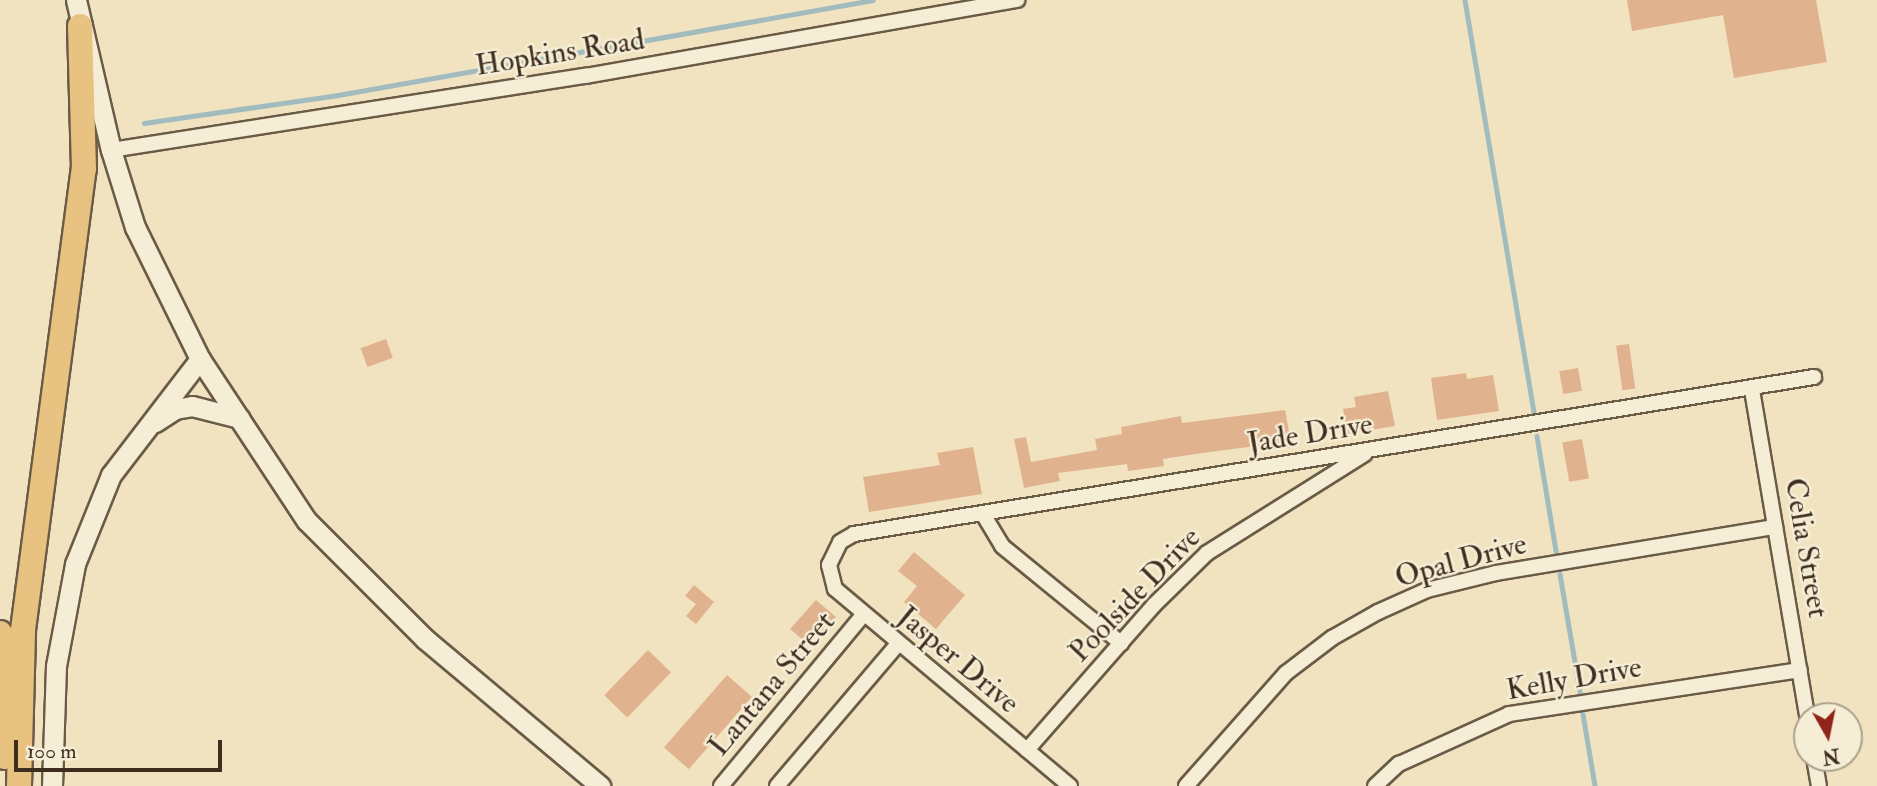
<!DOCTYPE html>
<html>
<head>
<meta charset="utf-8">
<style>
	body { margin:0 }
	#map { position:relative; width:1877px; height:786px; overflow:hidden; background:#f1e3c0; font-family:"IM FELL Double Pica",serif }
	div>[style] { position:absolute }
	.stream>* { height:4.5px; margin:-2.25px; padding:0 2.25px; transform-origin:2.25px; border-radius:2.25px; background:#a1bbbe }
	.building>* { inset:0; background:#e1b28e; transform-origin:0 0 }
	.roads { filter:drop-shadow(2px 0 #6a5b47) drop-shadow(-2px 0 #6a5b47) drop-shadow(0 2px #6a5b47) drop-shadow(0 -2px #6a5b47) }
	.street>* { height:14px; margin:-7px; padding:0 7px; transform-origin:7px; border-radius:7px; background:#f6edd6 }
	.secondary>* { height:19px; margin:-9.5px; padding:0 9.5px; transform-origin:9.5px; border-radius:9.5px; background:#f6edd6 }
	.highway>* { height:24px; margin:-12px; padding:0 12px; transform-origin:12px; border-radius:12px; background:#e8c280 }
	span { translate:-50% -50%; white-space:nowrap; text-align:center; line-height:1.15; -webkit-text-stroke:5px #f6edd6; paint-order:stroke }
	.street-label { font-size:30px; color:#3d2e1f }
	.north { position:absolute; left:1793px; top:702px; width:70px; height:70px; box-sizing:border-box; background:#f6edd6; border:2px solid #aca18d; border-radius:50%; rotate:171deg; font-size:19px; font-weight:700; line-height:28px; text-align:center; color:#3d2e1f }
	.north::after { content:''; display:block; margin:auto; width:24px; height:32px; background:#8f2418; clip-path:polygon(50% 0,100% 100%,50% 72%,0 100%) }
	.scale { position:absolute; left:14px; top:740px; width:208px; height:32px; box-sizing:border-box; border:4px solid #3d2e1f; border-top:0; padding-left:9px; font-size:21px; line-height:24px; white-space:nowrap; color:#3d2e1f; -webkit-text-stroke:5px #f6edd6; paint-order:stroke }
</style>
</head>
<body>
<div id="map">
	<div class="stream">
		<i style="left:1465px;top:0;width:420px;rotate:80.5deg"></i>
		<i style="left:144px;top:123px;width:196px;rotate:-8.2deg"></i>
		<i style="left:338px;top:95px;width:543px;rotate:-10.07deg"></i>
		<i style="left:1537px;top:436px;width:117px;rotate:80.6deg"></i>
		<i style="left:1560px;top:574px;width:119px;rotate:80.3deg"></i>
		<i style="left:1583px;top:714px;width:73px;rotate:80.5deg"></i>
	</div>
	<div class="building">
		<i style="clip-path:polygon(1627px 0,1816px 0,1827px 62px,1734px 78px,1723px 15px,1632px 31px)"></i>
		<i style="left:386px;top:339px;width:20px;height:27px;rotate:70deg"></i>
		<i style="left:1629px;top:344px;width:45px;height:13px;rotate:82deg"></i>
		<i style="left:1578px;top:368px;width:23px;height:19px;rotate:80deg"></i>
		<i style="clip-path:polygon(1466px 373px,1467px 379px,1493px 375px,1499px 411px,1437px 420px,1431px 378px)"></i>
		<i style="clip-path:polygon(1388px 391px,1395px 426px,1347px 434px,1343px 409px,1356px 407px,1354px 397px)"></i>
		<i style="clip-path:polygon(1285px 410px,1292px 447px,1281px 449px,1280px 443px,1202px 453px,1163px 459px,1164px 466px,1128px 471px,1127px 464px,1058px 473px,1060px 481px,1024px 488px,1014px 439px,1026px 437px,1031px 462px,1097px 450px,1095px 439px,1122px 434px,1121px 427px,1181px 416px,1182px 423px)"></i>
		<i style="left:1582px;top:439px;width:40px;height:20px;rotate:80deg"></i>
		<i style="clip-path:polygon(973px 447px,982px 494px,869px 512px,863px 477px,940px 465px,937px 453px)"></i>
		<i style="clip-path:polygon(914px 552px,965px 595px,936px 629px,904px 602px,917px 586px,898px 571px)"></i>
		<i style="clip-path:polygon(694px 585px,714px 602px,696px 624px,686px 616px,696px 604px,685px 596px)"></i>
		<i style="clip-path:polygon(816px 600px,836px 617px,822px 632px,816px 626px,803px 640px,790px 629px)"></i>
		<i style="left:648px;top:650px;width:32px;height:63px;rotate:44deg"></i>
		<i style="left:727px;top:675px;width:33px;height:96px;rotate:41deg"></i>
	</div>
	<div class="roads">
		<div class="street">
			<i style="left:111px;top:150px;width:481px;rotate:-8.9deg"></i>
			<i style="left:586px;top:76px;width:438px;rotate:-10deg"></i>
			<i style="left:1752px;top:390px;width:331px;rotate:80.4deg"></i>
			<i style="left:983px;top:514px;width:37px;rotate:59deg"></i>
			<i style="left:1002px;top:546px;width:154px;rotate:39.2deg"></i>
			<i style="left:1027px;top:750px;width:193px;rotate:-48.8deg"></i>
			<i style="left:1154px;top:605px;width:74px;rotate:-44.5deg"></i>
			<i style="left:1207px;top:553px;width:186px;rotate:-32.1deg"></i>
			<i style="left:1814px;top:758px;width:28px;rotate:80deg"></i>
			<i style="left:721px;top:786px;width:222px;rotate:-50.3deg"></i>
			<i style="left:777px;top:786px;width:187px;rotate:-49.6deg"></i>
			<i style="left:1070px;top:786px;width:307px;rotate:-140deg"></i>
			<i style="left:835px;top:589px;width:25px;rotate:-104deg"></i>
			<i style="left:829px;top:565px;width:25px;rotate:-64deg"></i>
			<i style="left:840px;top:542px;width:16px;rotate:-30deg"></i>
			<i style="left:854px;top:534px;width:973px;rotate:-9.29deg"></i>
			<i style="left:1186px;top:786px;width:151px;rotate:-48.5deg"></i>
			<i style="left:1286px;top:673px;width:58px;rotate:-37.3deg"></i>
			<i style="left:1332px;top:638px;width:53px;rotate:-29.5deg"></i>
			<i style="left:1378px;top:612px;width:54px;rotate:-24.2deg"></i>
			<i style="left:1427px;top:590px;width:71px;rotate:-13.8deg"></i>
			<i style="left:1496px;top:573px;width:283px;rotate:-9.4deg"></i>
			<i style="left:1375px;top:786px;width:33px;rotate:-43deg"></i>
			<i style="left:1399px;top:764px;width:121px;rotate:-24.4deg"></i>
			<i style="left:1509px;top:714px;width:294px;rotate:-8.6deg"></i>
		</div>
		<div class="secondary">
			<i style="left:76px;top:0;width:154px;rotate:76.9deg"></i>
			<i style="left:111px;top:150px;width:81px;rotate:72.7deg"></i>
			<i style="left:135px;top:227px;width:147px;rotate:63.8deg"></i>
			<i style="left:200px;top:359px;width:194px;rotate:56.6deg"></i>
			<i style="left:307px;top:521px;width:167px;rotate:45deg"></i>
			<i style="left:425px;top:639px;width:229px;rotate:40deg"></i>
			<i style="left:155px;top:422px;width:24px;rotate:-33deg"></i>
			<i style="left:175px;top:409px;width:17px;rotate:-10deg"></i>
			<i style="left:192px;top:406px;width:49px;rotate:14.3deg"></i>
			<i style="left:52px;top:786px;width:120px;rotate:-88.1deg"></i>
			<i style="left:56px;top:666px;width:104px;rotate:-79.4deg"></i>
			<i style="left:75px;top:564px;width:96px;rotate:-68deg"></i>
			<i style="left:111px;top:475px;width:146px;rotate:-52.5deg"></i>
		</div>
		<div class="highway">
			<i style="left:0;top:633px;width:124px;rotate:87.7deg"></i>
			<i style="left:19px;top:786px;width:156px;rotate:-88.5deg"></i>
			<i style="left:23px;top:630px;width:465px;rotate:-82.5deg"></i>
			<i style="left:84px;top:169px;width:143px;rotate:-91.6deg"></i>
		</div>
	</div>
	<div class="street-label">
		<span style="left:560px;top:53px;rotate:-9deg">Hopkins Road</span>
		<span style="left:1310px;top:434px;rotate:-9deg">Jade Drive</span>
		<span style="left:1806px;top:548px;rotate:80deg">Celia Street</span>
		<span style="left:1461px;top:561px;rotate:-15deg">Opal Drive</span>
		<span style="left:1135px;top:595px;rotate:-46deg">Poolside Drive</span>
		<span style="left:958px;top:660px;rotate:40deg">Jasper Drive</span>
		<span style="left:1574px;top:679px;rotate:-10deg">Kelly Drive</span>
		<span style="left:772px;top:684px;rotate:-50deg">Lantana Street</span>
	</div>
	<div class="north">N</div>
	<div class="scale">100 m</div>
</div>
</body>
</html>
